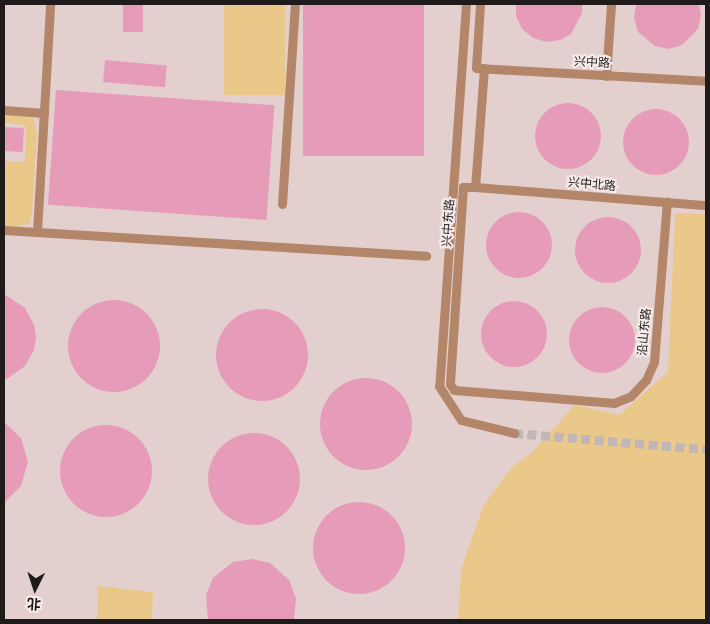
<!DOCTYPE html>
<html>
<head>
<meta charset="utf-8">
<style>
	body { margin:0 }
	#map { position:relative; width:710px; height:624px; overflow:hidden; background:#e9dedd; font-family:Lato,"Noto Sans SC",sans-serif }
	div>[style] { position:absolute }
	.built>* { inset:0; background:#e3d0ce }
	.green>* { inset:0; background:#eac889; transform-origin:0 0 }
	.building>* { inset:0; background:#e69cb9; transform-origin:0 0 }
	.round { border-radius:50% }
	.minor-tunnel>* { height:9px; margin-top:-4.5px; transform-origin:0; background:repeating-linear-gradient(90deg,#c1b7b6 0 9px,transparent 0 13.5px) }
	.minor>* { height:9px; margin:-4.5px; padding:0 4.5px; transform-origin:4.5px; border-radius:4.5px; background:#b48669 }
	span { translate:-50% -50%; white-space:nowrap; text-align:center; line-height:1.15; -webkit-text-stroke:4px #f6ebea; paint-order:stroke }
	.street-label { font-size:12px; color:#1f1b1b }
	.frame { position:absolute; inset:0; border:5px solid #1f1b1b; pointer-events:none }
	.north { position:absolute; left:10px; top:564px; width:50px; height:50px; -webkit-text-stroke:4px #f6ebea; paint-order:stroke; rotate:184deg; font-size:14px; font-weight:700; line-height:20px; text-align:center; color:#1f1b1b }
	.north::after { content:''; display:block; margin:auto; width:18px; height:22px; background:#1f1b1b; clip-path:polygon(50% 0,100% 100%,50% 72%,0 100%) }
</style>
</head>
<body>
<div id="map">
	<div class="built">
		<i style="clip-path:polygon(4px 4px,706px 4px,706px 459px,483px 506px,461px 569px,458px 620px,152px 620px,153px 592px,99px 587px,97px 620px,4px 620px)"></i>
	</div>
	<div class="green">
		<i style="left:224px;top:4px;width:61px;height:91px"></i>
		<i style="clip-path:polygon(4px 114px,33px 118px,37px 133px,32px 213px,29px 224px,14px 227px,4px 227px,4px 161px,25px 162px,26px 126px,4px 122px)"></i>
		<i style="clip-path:polygon(675px 213px,706px 214px,706px 620px,458px 620px,461px 569px,483px 506px,512px 467px,531px 453px,575px 405px,619px 415px,668px 372px)"></i>
		<i style="clip-path:polygon(98px 586px,153px 592px,152px 620px,97px 620px)"></i>
	</div>
	<div class="building">
		<i style="left:123px;top:4px;width:20px;height:28px"></i>
		<i style="left:303px;top:4px;width:121px;height:152px"></i>
		<i style="clip-path:polygon(516px 4px,582px 4px,582px 13px,571px 34px,560px 40px,546px 42px,533px 38px,522px 29px,516px 16px)"></i>
		<i style="clip-path:polygon(636px 4px,699px 4px,701px 15px,698px 29px,682px 45px,669px 49px,655px 46px,638px 32px,634px 18px)"></i>
		<i style="left:105px;top:60px;width:62px;height:22px;rotate:5deg"></i>
		<i style="left:56px;top:90px;width:219px;height:115px;rotate:4deg"></i>
		<i class="round" style="left:535px;top:103px;width:66px;height:66px"></i>
		<i class="round" style="left:623px;top:109px;width:66px;height:66px"></i>
		<i style="left:4px;top:127px;width:20px;height:24px;rotate:3deg"></i>
		<i class="round" style="left:486px;top:212px;width:66px;height:66px"></i>
		<i class="round" style="left:575px;top:217px;width:66px;height:66px"></i>
		<i style="clip-path:polygon(4px 294px,25px 308px,34px 325px,36px 337px,34px 350px,25px 366px,4px 381px)"></i>
		<i class="round" style="left:68px;top:300px;width:92px;height:92px"></i>
		<i class="round" style="left:481px;top:301px;width:66px;height:66px"></i>
		<i class="round" style="left:569px;top:307px;width:66px;height:66px"></i>
		<i class="round" style="left:216px;top:309px;width:92px;height:92px"></i>
		<i class="round" style="left:320px;top:378px;width:92px;height:92px"></i>
		<i style="clip-path:polygon(4px 422px,21px 438px,28px 462px,21px 486px,4px 503px)"></i>
		<i class="round" style="left:60px;top:425px;width:92px;height:92px"></i>
		<i class="round" style="left:208px;top:433px;width:92px;height:92px"></i>
		<i class="round" style="left:313px;top:502px;width:92px;height:92px"></i>
		<i style="clip-path:polygon(252px 559px,270px 563px,289px 580px,296px 598px,294px 620px,208px 620px,206px 595px,213px 578px,233px 562px)"></i>
	</div>
	<div class="minor-tunnel">
		<i style="left:514px;top:433px;width:193px;rotate:4.8deg"></i>
	</div>
	<div class="minor">
		<i style="left:466px;top:4px;width:383px;rotate:94deg"></i>
		<i style="left:439px;top:386px;width:40px;rotate:57.1deg"></i>
		<i style="left:461px;top:420px;width:55px;rotate:13.8deg"></i>
		<i style="left:480px;top:4px;width:64px;rotate:93.6deg"></i>
		<i style="left:476px;top:68px;width:230px;rotate:3.2deg"></i>
		<i style="left:484px;top:68px;width:119px;rotate:94.3deg"></i>
		<i style="left:475px;top:187px;width:12px;rotate:180deg"></i>
		<i style="left:463px;top:187px;width:197px;rotate:93.8deg"></i>
		<i style="left:450px;top:384px;width:7px;rotate:56deg"></i>
		<i style="left:454px;top:390px;width:161px;rotate:4.6deg"></i>
		<i style="left:614px;top:403px;width:18px;rotate:-22deg"></i>
		<i style="left:631px;top:396px;width:22px;rotate:-47deg"></i>
		<i style="left:646px;top:380px;width:20px;rotate:-66deg"></i>
		<i style="left:654px;top:362px;width:161px;rotate:-85.4deg"></i>
		<i style="left:606px;top:76px;width:72px;rotate:-86deg"></i>
		<i style="left:4px;top:110px;width:40px;rotate:4.3deg"></i>
		<i style="left:475px;top:187px;width:232px;rotate:4.5deg"></i>
		<i style="left:282px;top:204px;width:200px;rotate:-86.3deg"></i>
		<i style="left:4px;top:230px;width:423px;rotate:3.5deg"></i>
		<i style="left:37px;top:232px;width:228px;rotate:-86.7deg"></i>
	</div>
	<div class="street-label">
		<span style="left:592px;top:62px;rotate:3deg">兴中路</span>
		<span style="left:592px;top:184px;rotate:5deg">兴中北路</span>
		<span style="left:448px;top:223px;rotate:-86deg">兴中东路</span>
		<span style="left:644px;top:332px;rotate:-85deg">沿山东路</span>
	</div>
	<div class="frame"></div>
	<div class="north">北</div>
</div>
</body>
</html>
